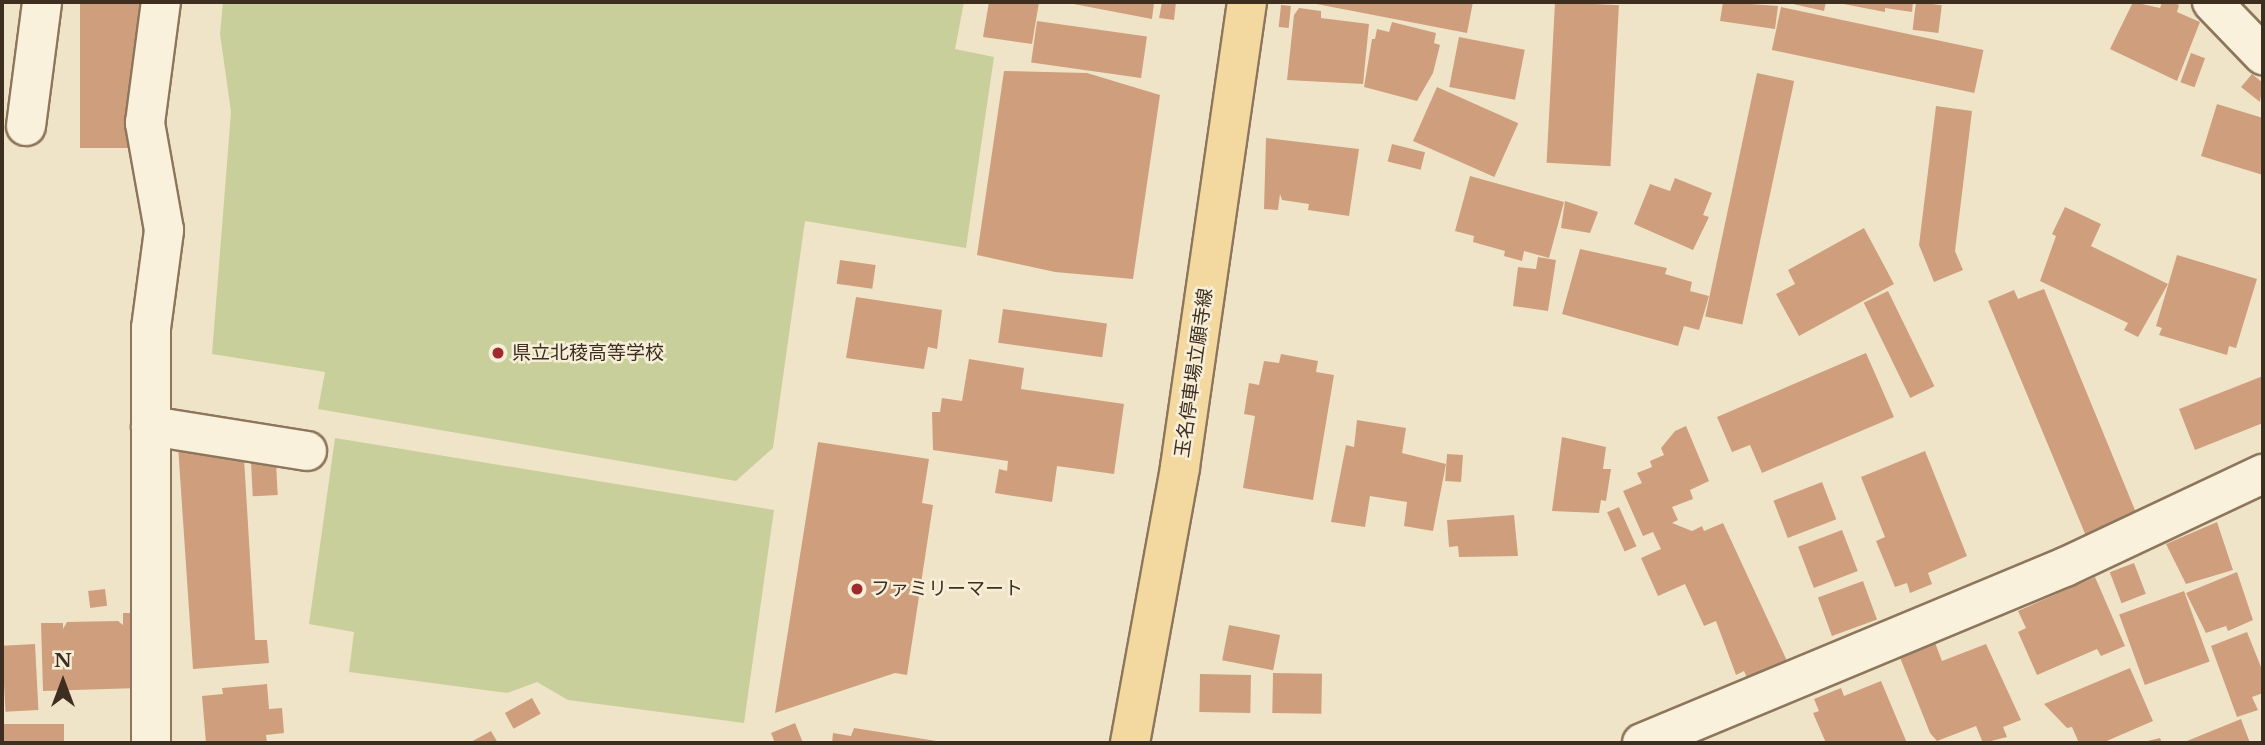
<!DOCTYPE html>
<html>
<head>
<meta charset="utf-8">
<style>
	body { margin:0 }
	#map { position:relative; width:2265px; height:745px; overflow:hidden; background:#f0e4c8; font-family:"Libre Baskerville","Noto Sans JP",serif }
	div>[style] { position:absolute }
	.green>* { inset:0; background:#c9cf9b }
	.building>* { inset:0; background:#cf9f7d; transform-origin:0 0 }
	.roads { filter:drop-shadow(2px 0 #8d765c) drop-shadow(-2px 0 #8d765c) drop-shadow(0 2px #8d765c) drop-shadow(0 -2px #8d765c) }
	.minor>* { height:38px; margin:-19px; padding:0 19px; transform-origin:19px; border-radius:19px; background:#faf1dc }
	.major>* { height:38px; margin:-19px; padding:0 19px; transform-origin:19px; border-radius:19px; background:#f3d9a0 }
	.dots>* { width:19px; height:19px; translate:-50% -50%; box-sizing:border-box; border:4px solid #f7eed8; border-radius:50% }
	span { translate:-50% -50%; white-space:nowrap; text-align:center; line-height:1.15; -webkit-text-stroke:5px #f7eed8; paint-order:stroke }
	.poi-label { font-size:19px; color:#3d2e20 }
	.left { translate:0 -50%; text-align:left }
	.street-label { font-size:19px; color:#3d2e20 }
	.frame { position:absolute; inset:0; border:4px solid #3d2e20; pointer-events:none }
	.north { position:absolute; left:28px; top:647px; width:70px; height:70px; -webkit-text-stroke:5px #f7eed8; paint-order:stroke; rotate:0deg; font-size:19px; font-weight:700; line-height:28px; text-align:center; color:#3d2e20 }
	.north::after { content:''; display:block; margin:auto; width:24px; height:32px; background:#3d2e20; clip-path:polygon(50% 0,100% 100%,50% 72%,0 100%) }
</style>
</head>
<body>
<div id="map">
	<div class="green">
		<i style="clip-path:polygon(223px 2px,964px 2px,955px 49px,994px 57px,966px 248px,805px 221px,773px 448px,736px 481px,318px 409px,325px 372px,212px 354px,231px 112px,220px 34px)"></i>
		<i style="clip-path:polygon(335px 438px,774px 510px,744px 723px,568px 700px,537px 682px,507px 693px,349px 672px,354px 632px,309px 624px)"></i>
	</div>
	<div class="building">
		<i style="left:80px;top:2px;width:59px;height:146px"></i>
		<i style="clip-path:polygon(989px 2px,1039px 2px,1032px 44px,983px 37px)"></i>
		<i style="clip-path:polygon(1063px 2px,1149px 2px,1154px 3px,1152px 19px)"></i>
		<i style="clip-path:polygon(1162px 2px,1176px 2px,1174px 20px,1159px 18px)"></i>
		<i style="clip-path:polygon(1306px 2px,1473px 2px,1467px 33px)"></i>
		<i style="left:1555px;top:2px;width:64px;height:161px;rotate:3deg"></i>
		<i style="clip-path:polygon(1723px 2px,1778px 6px,1775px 29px,1720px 21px)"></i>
		<i style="clip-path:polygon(1784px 2px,1826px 2px,1824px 11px)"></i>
		<i style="clip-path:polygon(1833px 2px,1913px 2px,1912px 12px,1885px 8px,1885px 12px)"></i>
		<i style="left:1916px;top:2px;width:26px;height:28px;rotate:7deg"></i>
		<i style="clip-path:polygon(2133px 2px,2160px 8px,2162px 2px,2172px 2px,2179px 5px,2177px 12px,2200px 22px,2177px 81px,2110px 49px)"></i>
		<i style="left:1281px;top:5px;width:10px;height:22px;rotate:6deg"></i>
		<i style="left:1781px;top:7px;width:207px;height:44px;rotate:12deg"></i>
		<i style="clip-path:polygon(1299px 8px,1321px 11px,1321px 18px,1369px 24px,1363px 84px,1287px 80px,1294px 15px)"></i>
		<i style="left:1037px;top:21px;width:111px;height:42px;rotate:8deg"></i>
		<i style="clip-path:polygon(1392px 22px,1436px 33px,1434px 43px,1440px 45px,1433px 73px,1417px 101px,1364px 87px,1372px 39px,1375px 39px,1377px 29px,1389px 32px)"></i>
		<i style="left:1459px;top:37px;width:67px;height:51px;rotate:11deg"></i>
		<i style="left:2191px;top:53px;width:15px;height:31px;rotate:20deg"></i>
		<i style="clip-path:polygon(1004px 71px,1087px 73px,1160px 95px,1133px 279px,1055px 272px,977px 255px)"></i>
		<i style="left:1757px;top:73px;width:38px;height:249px;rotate:12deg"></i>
		<i style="clip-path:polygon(2252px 74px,2263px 83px,2260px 102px,2241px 87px)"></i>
		<i style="left:1437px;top:87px;width:89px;height:59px;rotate:24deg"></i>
		<i style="clip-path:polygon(2217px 104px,2263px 118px,2263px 175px,2201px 156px)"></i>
		<i style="clip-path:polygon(1936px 106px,1972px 111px,1955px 251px,1963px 270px,1934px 282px,1919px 245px)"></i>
		<i style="clip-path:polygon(1266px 138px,1359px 149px,1349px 216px,1308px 210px,1309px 204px,1282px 200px,1280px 194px,1278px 210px,1264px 209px)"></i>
		<i style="left:1392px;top:144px;width:34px;height:18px;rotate:14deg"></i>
		<i style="clip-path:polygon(1470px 176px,1564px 202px,1549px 258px,1524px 251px,1522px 261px,1504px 256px,1505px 251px,1473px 242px,1474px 236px,1455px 231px)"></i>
		<i style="clip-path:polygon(1675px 178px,1712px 193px,1703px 215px,1709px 217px,1693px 250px,1634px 224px,1650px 184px,1670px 191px)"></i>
		<i style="clip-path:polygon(1565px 201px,1598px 212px,1590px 233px,1561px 228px)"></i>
		<i style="clip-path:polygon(2065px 207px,2101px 224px,2091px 246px,2168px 284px,2138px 337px,2124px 330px,2128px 323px,2040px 281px,2056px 236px,2052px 234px)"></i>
		<i style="clip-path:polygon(1864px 228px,1894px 284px,1799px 336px,1776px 294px,1795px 284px,1788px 270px)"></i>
		<i style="clip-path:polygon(1580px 249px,1667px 268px,1665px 274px,1692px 282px,1690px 291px,1709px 296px,1699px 330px,1684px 326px,1678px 346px,1562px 314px)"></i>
		<i style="clip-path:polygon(2177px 255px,2257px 279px,2236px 348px,2229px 346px,2227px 355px,2159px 335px,2162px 328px,2156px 326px)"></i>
		<i style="clip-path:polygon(1538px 257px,1556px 260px,1548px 311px,1513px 306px,1518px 267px,1536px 269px)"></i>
		<i style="left:840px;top:260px;width:36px;height:24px;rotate:8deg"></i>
		<i style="clip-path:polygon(2044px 289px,2137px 515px,2086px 536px,1988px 301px,2014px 290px,2018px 299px)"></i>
		<i style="left:1888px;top:291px;width:106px;height:27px;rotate:64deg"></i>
		<i style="clip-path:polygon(856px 297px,942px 310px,937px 349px,928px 347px,924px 369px,846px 358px)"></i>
		<i style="left:1003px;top:309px;width:105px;height:34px;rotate:8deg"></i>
		<i style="clip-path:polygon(1866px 353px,1894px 417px,1762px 473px,1750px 445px,1732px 452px,1717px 417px)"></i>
		<i style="clip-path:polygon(1281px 354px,1318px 361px,1316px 372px,1334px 375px,1313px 500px,1243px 488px,1255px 416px,1244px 414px,1249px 383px,1259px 385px,1264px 361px,1279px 363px)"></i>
		<i style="clip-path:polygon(969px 359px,1024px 368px,1021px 389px,1124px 404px,1114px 474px,1057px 466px,1052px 502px,995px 493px,999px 469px,1007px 471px,1008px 461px,933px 450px,932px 412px,940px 412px,942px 398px,962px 401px)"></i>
		<i style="clip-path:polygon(2263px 376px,2263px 423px,2195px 450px,2179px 409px)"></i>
		<i style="clip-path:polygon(1357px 420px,1406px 428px,1402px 453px,1446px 464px,1433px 531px,1404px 526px,1407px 502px,1370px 496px,1365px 527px,1331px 522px,1346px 445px,1354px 447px)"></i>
		<i style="clip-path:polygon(1686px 426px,1709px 481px,1690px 490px,1693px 499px,1672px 507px,1678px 520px,1672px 523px,1692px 531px,1702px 526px,1704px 531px,1723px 523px,1788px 663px,1748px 680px,1744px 671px,1736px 675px,1716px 621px,1704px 626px,1685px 584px,1658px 596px,1641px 558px,1661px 549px,1653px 532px,1643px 536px,1623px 491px,1642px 483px,1637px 473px,1652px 467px,1650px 461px,1664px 455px,1661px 448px,1675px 431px)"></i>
		<i style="clip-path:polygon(1562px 437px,1606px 447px,1603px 469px,1611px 469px,1606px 501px,1601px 500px,1599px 513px,1552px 511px)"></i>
		<i style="clip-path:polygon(818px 442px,929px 459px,922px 503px,933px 505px,907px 675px,895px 673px,775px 713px)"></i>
		<i style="clip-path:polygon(178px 446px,244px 458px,255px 640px,267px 640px,269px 663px,193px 669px)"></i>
		<i style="clip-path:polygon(1925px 451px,1967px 556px,1928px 573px,1932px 584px,1910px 593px,1907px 583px,1895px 587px,1876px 541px,1885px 537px,1861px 477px)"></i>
		<i style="left:1447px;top:454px;width:16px;height:27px;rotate:4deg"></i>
		<i style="left:276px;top:462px;width:33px;height:25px;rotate:87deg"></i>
		<i style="left:1822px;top:482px;width:40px;height:52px;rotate:69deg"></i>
		<i style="left:1619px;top:507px;width:43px;height:13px;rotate:66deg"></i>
		<i style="clip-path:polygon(1514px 515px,1518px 556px,1459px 557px,1458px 546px,1449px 547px,1447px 520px)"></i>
		<i style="clip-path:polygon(2217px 522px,2233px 570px,2186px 584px,2166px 544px)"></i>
		<i style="left:1842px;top:530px;width:44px;height:47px;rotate:69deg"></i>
		<i style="left:2134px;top:563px;width:33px;height:26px;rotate:69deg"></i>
		<i style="clip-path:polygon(2237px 572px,2253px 620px,2228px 631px,2226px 626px,2206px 633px,2186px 593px)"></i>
		<i style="clip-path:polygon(2095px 577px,2125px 646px,2101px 656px,2097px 649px,2037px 675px,2018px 632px,2026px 628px,2018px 611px)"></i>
		<i style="left:1863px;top:581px;width:41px;height:48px;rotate:70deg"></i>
		<i style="left:105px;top:589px;width:17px;height:17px;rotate:83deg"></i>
		<i style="left:2184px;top:591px;width:75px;height:69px;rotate:70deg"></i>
		<i style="clip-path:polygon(123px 613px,137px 613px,139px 688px,43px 691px,41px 623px,63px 623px,63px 629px,67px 622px,118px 621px,123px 625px)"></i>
		<i style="left:1229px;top:625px;width:52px;height:36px;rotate:11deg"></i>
		<i style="clip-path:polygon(2247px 632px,2263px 672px,2263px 693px,2252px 697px,2258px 710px,2237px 717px,2211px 646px)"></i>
		<i style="clip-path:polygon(1934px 640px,1942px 661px,1986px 644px,2021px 720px,2003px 727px,2007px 737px,1983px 743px,1976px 726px,1937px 741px,1930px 733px,1899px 655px)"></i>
		<i style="left:35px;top:644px;width:66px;height:33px;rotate:87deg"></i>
		<i style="clip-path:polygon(2130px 668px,2153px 721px,2102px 743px,2079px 743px,2072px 727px,2067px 728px,2044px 704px)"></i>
		<i style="left:1273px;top:673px;width:49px;height:40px;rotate:1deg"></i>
		<i style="left:1200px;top:674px;width:51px;height:38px;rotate:1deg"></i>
		<i style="clip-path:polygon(1881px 681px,1907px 743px,1826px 743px,1813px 713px,1819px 711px,1814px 699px,1841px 688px,1844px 696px)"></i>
		<i style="clip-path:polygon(267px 684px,269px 709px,282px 708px,284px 733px,266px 735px,267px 743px,206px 743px,202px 696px,223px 694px,222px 688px)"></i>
		<i style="left:532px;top:698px;width:18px;height:31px;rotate:61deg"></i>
		<i style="clip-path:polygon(2241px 719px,2250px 743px,2182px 743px)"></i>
		<i style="clip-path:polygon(795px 723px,803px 743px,775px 743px,771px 733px)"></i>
		<i style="left:64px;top:724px;width:19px;height:62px;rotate:90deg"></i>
		<i style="clip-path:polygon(854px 728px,943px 742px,942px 743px,832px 743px,833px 733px,851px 736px)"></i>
		<i style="clip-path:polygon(491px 731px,498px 743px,469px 743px)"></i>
		<i style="clip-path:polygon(2160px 738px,2162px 743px,2143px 743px,2143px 742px)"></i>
	</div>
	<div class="roads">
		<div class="minor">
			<i style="left:2212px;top:2px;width:74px;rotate:46.1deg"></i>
			<i style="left:26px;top:126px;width:125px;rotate:-82.6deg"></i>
			<i style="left:151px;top:426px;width:158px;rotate:9.1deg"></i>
			<i style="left:151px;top:743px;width:415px;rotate:-90deg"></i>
			<i style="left:151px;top:328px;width:99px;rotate:-82.4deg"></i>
			<i style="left:164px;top:230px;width:109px;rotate:-100.1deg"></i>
			<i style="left:145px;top:123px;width:122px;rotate:-82.5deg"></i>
			<i style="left:1642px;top:743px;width:458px;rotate:-22.6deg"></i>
			<i style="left:2065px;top:567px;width:219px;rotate:-25.2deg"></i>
		</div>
		<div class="major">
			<i style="left:1130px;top:743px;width:280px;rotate:-79.7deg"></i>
			<i style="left:1180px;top:467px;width:470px;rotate:-81.8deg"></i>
		</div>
	</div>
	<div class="dots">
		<i style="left:498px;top:353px;background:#9e2a2b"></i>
		<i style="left:857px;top:589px;background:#9e2a2b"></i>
	</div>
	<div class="poi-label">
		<span class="left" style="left:512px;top:353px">県立北稜高等学校</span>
		<span class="left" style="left:871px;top:589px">ファミリーマート</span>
	</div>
	<div class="street-label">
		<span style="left:1194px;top:373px;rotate:-82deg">玉名停車場立願寺線</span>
	</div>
	<div class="frame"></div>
	<div class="north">N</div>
</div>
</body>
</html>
